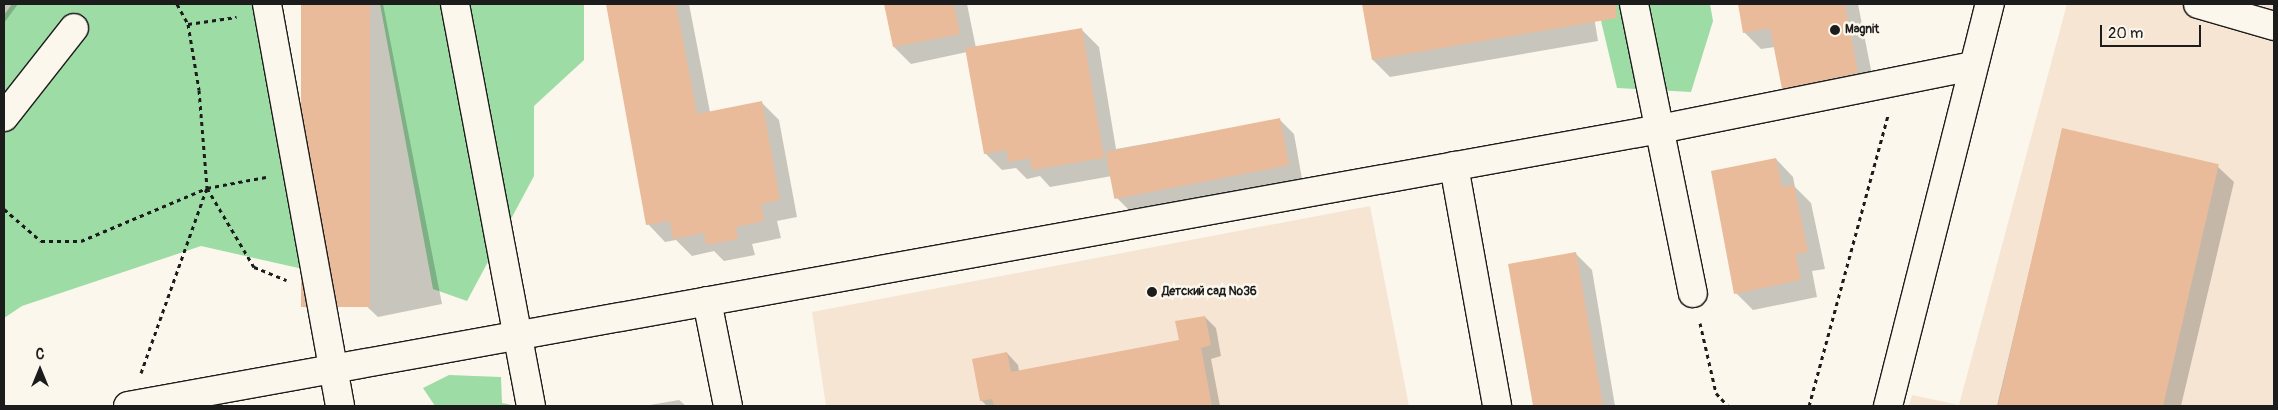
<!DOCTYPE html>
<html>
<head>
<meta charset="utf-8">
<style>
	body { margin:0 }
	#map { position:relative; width:2278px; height:410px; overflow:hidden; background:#fbf7ec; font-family:Pangolin,sans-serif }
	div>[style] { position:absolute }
	.built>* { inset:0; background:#f6e5d3 }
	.green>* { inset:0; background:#9ddca5 }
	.shadow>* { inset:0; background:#0003 }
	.building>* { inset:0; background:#eabb9a; transform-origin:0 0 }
	.path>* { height:3px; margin-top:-1.5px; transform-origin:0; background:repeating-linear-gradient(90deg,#1c1c1c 0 4px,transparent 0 8px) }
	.roads { filter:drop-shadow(1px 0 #1c1c1c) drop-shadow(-1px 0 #1c1c1c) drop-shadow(0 1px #1c1c1c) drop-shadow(0 -1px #1c1c1c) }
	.minor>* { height:28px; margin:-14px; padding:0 14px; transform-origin:14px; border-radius:14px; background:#fbf7ec }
	.dots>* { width:14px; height:14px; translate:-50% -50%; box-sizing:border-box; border:2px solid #fbf7ec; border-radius:50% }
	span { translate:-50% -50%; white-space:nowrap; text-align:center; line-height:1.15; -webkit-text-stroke:5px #fbf7ec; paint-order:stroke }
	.poi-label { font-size:12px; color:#1c1c1c; font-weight:700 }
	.left { translate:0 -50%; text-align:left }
	.frame { position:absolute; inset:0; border:5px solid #1c1c1c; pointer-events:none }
	.north { position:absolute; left:15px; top:345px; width:50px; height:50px; -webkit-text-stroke:4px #fbf7ec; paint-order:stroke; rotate:0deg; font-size:14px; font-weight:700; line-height:20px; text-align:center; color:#1c1c1c }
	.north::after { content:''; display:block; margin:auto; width:18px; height:22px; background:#1c1c1c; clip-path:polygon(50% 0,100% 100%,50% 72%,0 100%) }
	.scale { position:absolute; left:2100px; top:25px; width:101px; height:22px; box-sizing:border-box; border:2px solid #1c1c1c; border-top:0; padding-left:6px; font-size:15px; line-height:18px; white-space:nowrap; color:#1c1c1c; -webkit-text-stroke:4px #fbf7ec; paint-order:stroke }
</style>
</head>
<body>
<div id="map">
	<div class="built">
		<i style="clip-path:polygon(2067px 4px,2274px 4px,2274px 406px,1909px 406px,1912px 395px,1959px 405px)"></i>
		<i style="clip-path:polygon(1370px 206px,1409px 406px,826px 406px,812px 312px)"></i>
	</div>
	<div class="green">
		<i style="clip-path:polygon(12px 4px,267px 4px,303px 269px,201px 246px,22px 306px,4px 318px,4px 15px)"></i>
		<i style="clip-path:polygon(380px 4px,584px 4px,584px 60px,534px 106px,534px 176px,467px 301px,433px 289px)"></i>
		<i style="clip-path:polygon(1597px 4px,1710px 4px,1713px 21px,1691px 92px,1617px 88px)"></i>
		<i style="clip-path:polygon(449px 375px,501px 377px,502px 403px,517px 406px,435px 406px,423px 388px)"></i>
	</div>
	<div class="shadow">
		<i style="clip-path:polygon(4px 4px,18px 4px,4px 23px)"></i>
		<i style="clip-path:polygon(302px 4px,383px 4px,442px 304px,378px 317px,360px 300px)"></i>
		<i style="clip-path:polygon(607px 4px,689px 4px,710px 112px,762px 103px,779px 120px,797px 217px,777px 221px,781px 238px,752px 244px,755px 255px,724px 261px,714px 251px,692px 256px,676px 240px,665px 242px,648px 224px)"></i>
		<i style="clip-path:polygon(885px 4px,967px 4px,976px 48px,1082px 30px,1099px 47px,1116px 149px,1280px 120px,1294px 134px,1302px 179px,1129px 210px,1115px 196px,1112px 176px,1050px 187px,1040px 176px,1027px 179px,1016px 168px,1002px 170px,985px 153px,967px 52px,911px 64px,894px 47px)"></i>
		<i style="clip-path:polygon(1363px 4px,1592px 4px,1598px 41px,1390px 77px,1373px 60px)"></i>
		<i style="clip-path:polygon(1739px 4px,1858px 4px,1875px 90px,1800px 105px,1783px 88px,1775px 47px,1761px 49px,1744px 32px)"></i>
		<i style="clip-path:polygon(2063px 129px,2218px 167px,2234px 182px,2181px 406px,1997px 406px)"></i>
		<i style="clip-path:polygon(1776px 159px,1793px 177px,1795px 187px,1811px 203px,1825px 269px,1812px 271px,1817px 297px,1753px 310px,1736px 293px)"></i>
		<i style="clip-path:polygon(1575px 253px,1592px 270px,1615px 406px,1534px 406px,1510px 265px)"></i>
		<i style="clip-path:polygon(1205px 317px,1216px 328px,1221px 356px,1211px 359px,1220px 406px,987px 406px,981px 400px,1007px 353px,1018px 365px,1019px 371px,1180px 341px)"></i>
		<i style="clip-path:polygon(679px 400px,686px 406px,644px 406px)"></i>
	</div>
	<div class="building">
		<i style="left:301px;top:4px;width:69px;height:303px"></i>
		<i style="clip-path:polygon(606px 4px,676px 4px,697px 114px,762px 101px,780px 200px,761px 204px,764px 221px,736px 227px,738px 239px,706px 245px,704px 233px,673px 239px,670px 221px,646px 225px)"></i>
		<i style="clip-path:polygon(884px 4px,954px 4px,960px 34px,893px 47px)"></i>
		<i style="clip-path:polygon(1362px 4px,1616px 4px,1617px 18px,1372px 60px)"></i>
		<i style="clip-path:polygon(1738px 4px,1845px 4px,1858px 73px,1782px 89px,1770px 28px,1743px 33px)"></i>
		<i style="clip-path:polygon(1082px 28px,1104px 158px,1032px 170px,1030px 158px,1008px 162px,1006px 150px,984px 154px,965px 48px)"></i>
		<i style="left:1280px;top:118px;width:48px;height:178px;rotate:79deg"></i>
		<i style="left:2062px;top:128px;width:161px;height:286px;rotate:13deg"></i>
		<i style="clip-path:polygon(1776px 158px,1782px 187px,1794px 185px,1808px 252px,1796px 254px,1801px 280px,1734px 294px,1711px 171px)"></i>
		<i style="left:1576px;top:252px;width:156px;height:69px;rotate:80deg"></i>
		<i style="clip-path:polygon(1205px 316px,1211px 345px,1201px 348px,1212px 406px,994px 406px,992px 399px,980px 401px,972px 359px,1007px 352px,1011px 372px,1179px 340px,1175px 321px)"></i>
	</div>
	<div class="path">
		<i style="left:177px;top:4px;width:23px;rotate:61deg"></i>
		<i style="left:188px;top:24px;width:67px;rotate:80.5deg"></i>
		<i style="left:199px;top:90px;width:98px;rotate:85.3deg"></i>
		<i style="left:207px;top:188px;width:92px;rotate:59.3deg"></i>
		<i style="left:254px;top:267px;width:35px;rotate:22deg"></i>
		<i style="left:188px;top:24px;width:49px;rotate:-8.1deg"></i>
		<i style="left:4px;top:209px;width:49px;rotate:40.9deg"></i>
		<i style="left:41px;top:241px;width:40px"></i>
		<i style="left:81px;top:241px;width:137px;rotate:-22.8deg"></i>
		<i style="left:1700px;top:323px;width:72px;rotate:77.1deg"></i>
		<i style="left:1716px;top:393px;width:18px;rotate:47deg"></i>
		<i style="left:141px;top:373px;width:196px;rotate:-70.4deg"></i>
		<i style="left:207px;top:188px;width:60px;rotate:-10.6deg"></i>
		<i style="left:1809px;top:406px;width:302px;rotate:-74.8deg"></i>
	</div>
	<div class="roads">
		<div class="minor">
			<i style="left:267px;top:4px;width:409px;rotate:79.7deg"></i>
			<i style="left:455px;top:4px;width:409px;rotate:79.3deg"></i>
			<i style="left:1634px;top:4px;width:295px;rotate:78.5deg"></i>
			<i style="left:2198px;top:4px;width:79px;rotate:16.1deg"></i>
			<i style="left:4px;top:117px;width:113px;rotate:-51.8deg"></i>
			<i style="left:1454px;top:166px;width:244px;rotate:79.8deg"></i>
			<i style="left:707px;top:301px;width:107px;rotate:78.7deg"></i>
			<i style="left:128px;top:406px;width:1557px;rotate:-10.25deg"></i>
			<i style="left:1660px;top:129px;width:319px;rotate:-11.4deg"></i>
			<i style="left:1888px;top:406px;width:415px;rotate:-75.8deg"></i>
		</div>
	</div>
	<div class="dots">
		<i style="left:1835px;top:30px;background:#1c1c1c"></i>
		<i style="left:1152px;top:292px;background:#1c1c1c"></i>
	</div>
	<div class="poi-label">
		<span class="left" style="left:1845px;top:30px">Magnit</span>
		<span class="left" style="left:1162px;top:292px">Детский сад №36</span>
	</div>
	<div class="frame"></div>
	<div class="north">С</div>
	<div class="scale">20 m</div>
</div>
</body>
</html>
